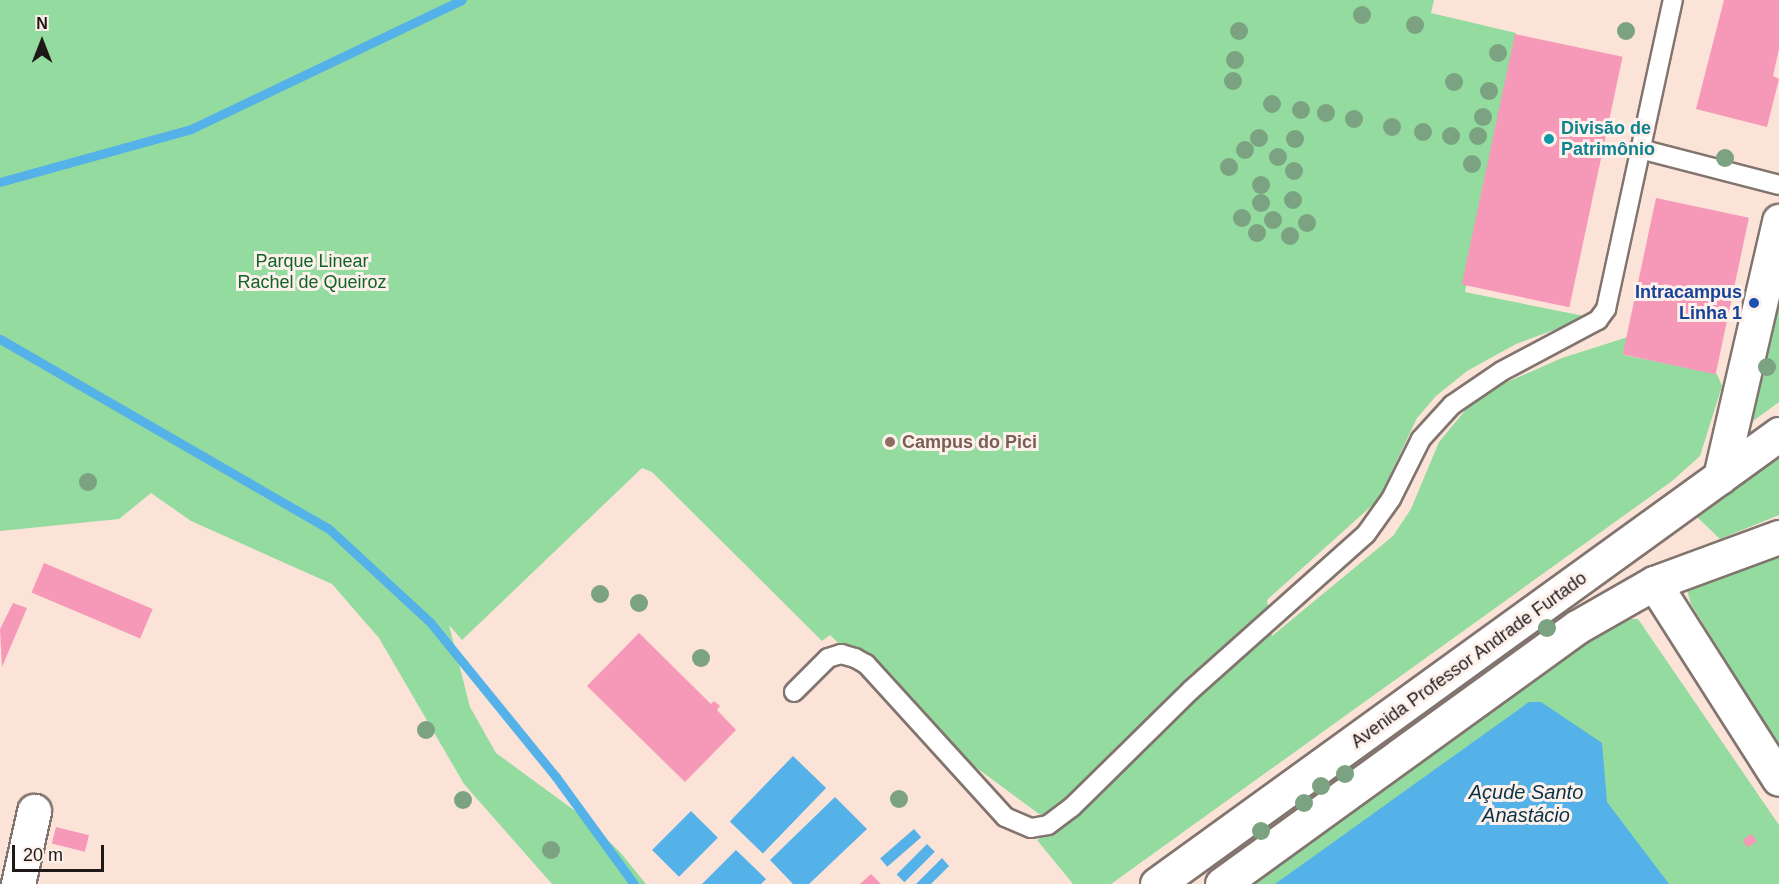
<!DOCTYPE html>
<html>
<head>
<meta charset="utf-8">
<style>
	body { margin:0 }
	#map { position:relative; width:1779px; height:884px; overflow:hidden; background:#fef1eb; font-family:Arial,sans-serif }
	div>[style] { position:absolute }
	.built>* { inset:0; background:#fbe3d8; transform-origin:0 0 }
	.green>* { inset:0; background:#93db9e }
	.water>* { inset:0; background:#54b2e8; transform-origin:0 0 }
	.stream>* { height:9px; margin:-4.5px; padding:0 4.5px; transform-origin:4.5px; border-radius:4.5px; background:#54b2e8 }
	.building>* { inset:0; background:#f698b8; transform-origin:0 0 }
	.roads { filter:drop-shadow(2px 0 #82746e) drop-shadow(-2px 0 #82746e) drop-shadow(0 2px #82746e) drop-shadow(0 -2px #82746e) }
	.service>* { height:18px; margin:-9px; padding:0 9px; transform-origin:9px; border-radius:9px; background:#fff }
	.minor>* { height:33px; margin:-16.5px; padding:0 16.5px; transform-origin:16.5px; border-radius:16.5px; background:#fff }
	.trees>* { width:18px; height:18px; margin:-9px; border-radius:50%; background:#7ba381 }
	.dots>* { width:16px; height:16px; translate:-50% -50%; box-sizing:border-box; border:3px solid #fef1eb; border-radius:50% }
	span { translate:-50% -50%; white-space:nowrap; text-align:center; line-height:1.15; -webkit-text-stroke:6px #fef1eb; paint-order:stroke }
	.culture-label { font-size:18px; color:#0d838f; font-weight:700 }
	.left { translate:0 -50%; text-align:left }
	.park-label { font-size:18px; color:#10642a }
	.transit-label { font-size:18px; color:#164399; font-weight:700 }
	.right { translate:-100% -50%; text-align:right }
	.education-label { font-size:18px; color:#785e54; font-weight:700 }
	.street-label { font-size:18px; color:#1e1816 }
	.water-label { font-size:20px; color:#083349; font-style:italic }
	.north { position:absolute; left:12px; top:12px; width:60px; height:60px; -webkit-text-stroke:4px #fef1eb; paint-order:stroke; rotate:0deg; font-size:16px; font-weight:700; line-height:24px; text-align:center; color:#1e1816 }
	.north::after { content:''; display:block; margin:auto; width:21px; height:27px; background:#1e1816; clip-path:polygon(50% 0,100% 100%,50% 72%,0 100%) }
	.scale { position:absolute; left:12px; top:845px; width:92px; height:27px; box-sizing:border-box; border:3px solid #1e1816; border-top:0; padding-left:8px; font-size:18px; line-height:21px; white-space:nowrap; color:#1e1816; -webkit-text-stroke:4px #fef1eb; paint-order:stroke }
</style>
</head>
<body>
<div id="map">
	<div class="built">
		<i style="left:0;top:0;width:1779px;height:884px"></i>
	</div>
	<div class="green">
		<i style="clip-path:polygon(0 0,1434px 0,1431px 13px,1516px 33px,1465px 292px,1589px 317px,1516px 344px,1467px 371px,1436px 396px,1417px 418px,1378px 500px,1267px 600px,1272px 636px,1393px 536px,1411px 509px,1439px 442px,1478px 395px,1562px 358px,1628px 337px,1624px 355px,1717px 374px,1722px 386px,1700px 456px,1672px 481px,1111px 884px,1073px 884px,1037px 840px,1054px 825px,943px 743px,830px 635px,822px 641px,652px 472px,642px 468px,462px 640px,449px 625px,470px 707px,496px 753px,582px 816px,620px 852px,646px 884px,552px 884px,464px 784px,379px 638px,332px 584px,191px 521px,151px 493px,119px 519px,0 531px)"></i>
		<i style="clip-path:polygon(1779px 290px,1779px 402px,1749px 424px)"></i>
		<i style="clip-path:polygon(1779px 455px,1779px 515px,1720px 539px,1695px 515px)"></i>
		<i style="clip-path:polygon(1779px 556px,1779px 746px,1691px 604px,1687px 590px,1695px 580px)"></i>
		<i style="clip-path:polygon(1612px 619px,1638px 619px,1779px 825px,1779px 884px,1241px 884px)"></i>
	</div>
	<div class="water">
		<i style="clip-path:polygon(1529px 702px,1541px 702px,1602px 743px,1607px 802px,1669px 884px,1275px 884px)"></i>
		<i style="left:793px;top:756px;width:46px;height:91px;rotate:44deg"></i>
		<i style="clip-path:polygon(835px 797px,867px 829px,809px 884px,793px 884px,770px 860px)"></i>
		<i style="left:691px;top:811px;width:38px;height:55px;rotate:45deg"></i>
		<i style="left:914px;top:829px;width:11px;height:45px;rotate:49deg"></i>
		<i style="left:927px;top:844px;width:11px;height:43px;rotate:45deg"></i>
		<i style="clip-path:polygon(736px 850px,766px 879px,761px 884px,702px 884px)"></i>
		<i style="clip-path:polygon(942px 858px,949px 866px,931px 884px,916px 884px)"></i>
	</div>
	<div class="stream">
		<i style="left:0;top:182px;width:198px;rotate:-15.5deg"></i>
		<i style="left:191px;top:129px;width:300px;rotate:-25.5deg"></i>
		<i style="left:0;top:339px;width:379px;rotate:30deg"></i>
		<i style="left:328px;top:528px;width:139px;rotate:42.7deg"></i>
		<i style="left:430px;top:622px;width:200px;rotate:50.9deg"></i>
		<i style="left:556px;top:777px;width:132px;rotate:53.9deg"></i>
	</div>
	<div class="building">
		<i style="clip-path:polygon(1724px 0,1779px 0,1779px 49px,1773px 76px,1779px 79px,1767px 127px,1696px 109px)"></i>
		<i style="left:1515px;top:34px;width:110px;height:256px;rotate:12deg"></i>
		<i style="left:1656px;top:198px;width:95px;height:160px;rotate:12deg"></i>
		<i style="left:44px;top:563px;width:118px;height:32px;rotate:23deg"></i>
		<i style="clip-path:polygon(13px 603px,27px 608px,2px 667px,0 629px)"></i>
		<i style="clip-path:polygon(639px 633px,711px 704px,714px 701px,720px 706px,717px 710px,736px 730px,685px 782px,587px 686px)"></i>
		<i style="left:56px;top:827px;width:34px;height:17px;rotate:14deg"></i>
		<i style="left:1752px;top:834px;width:9px;height:11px;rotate:58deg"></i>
		<i style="clip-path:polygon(871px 874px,881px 884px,860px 884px)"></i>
	</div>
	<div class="roads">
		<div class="service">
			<i style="left:1640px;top:149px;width:144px;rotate:14.5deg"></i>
			<i style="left:794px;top:692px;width:48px;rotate:-45deg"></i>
			<i style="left:828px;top:658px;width:14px;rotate:-17deg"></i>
			<i style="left:841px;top:654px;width:15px;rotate:16deg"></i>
			<i style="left:855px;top:658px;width:13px;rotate:29deg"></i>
			<i style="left:866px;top:664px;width:207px;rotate:47.7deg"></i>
			<i style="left:1005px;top:817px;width:28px;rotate:23deg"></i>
			<i style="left:1031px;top:828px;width:17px;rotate:-10deg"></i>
			<i style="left:1048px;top:825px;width:30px;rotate:-37deg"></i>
			<i style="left:1072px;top:807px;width:167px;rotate:-44.5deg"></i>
			<i style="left:1191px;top:690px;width:234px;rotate:-41.7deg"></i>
			<i style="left:1366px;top:534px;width:43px;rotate:-54.5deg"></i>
			<i style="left:1391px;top:499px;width:67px;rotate:-63.4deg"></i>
			<i style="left:1421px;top:439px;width:46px;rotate:-47.6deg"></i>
			<i style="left:1452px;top:405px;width:60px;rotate:-34.2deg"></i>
			<i style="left:1502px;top:371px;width:109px;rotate:-28deg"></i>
			<i style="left:1598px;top:320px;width:14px;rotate:-54deg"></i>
			<i style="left:1606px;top:309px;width:316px;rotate:-77.8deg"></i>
		</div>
		<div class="minor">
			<i style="left:1720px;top:477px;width:263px;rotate:-77deg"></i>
			<i style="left:1654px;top:583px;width:232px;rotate:57.5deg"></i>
			<i style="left:18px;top:884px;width:75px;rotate:-77.6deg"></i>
			<i style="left:1157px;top:884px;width:768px;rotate:-35.88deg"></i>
			<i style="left:1222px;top:884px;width:438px;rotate:-35.9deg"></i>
			<i style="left:1577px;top:627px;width:89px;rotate:-29.7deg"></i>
			<i style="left:1654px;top:583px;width:133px;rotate:-20.2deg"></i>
		</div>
	</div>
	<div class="trees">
		<i style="left:1362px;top:15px"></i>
		<i style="left:1415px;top:25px"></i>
		<i style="left:1239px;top:31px"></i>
		<i style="left:1626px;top:31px"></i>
		<i style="left:1498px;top:53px"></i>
		<i style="left:1235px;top:60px"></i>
		<i style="left:1233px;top:81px"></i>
		<i style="left:1454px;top:82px"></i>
		<i style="left:1489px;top:91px"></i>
		<i style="left:1272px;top:104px"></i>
		<i style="left:1301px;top:110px"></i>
		<i style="left:1326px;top:113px"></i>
		<i style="left:1483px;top:117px"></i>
		<i style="left:1354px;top:119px"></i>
		<i style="left:1392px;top:127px"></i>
		<i style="left:1423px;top:132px"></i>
		<i style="left:1451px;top:136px"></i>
		<i style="left:1478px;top:136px"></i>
		<i style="left:1259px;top:138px"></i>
		<i style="left:1295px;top:139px"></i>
		<i style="left:1245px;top:150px"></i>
		<i style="left:1278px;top:157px"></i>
		<i style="left:1725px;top:158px"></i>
		<i style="left:1472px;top:164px"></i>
		<i style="left:1229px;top:167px"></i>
		<i style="left:1294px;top:171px"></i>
		<i style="left:1261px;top:185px"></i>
		<i style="left:1293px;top:200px"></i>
		<i style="left:1261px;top:203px"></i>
		<i style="left:1242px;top:218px"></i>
		<i style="left:1273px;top:220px"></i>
		<i style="left:1307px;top:223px"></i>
		<i style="left:1257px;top:233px"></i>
		<i style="left:1290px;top:236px"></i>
		<i style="left:1767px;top:367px"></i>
		<i style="left:88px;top:482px"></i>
		<i style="left:600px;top:594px"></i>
		<i style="left:639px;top:603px"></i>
		<i style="left:1547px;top:628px"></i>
		<i style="left:701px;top:658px"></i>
		<i style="left:426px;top:730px"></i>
		<i style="left:1345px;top:774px"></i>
		<i style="left:1321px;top:786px"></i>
		<i style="left:899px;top:799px"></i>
		<i style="left:463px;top:800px"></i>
		<i style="left:1304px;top:803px"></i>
		<i style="left:1261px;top:831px"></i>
		<i style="left:551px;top:850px"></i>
	</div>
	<div class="dots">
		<i style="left:1549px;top:139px;background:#0f9aa8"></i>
		<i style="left:1754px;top:303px;background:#1a4fb4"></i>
		<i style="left:890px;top:442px;background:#8d6e63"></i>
	</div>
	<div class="culture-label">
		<span class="left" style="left:1561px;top:139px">Divisão de<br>Patrimônio</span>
	</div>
	<div class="park-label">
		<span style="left:312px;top:272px">Parque Linear<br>Rachel de Queiroz</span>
	</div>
	<div class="transit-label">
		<span class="right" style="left:1742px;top:303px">Intracampus<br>Linha 1</span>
	</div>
	<div class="education-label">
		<span class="left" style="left:902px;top:442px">Campus do Pici</span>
	</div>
	<div class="street-label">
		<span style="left:1469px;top:660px;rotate:-36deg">Avenida Professor Andrade Furtado</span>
	</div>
	<div class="water-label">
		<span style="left:1526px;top:804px">Açude Santo<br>Anastácio</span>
	</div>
	<div class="north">N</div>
	<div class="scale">20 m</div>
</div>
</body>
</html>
